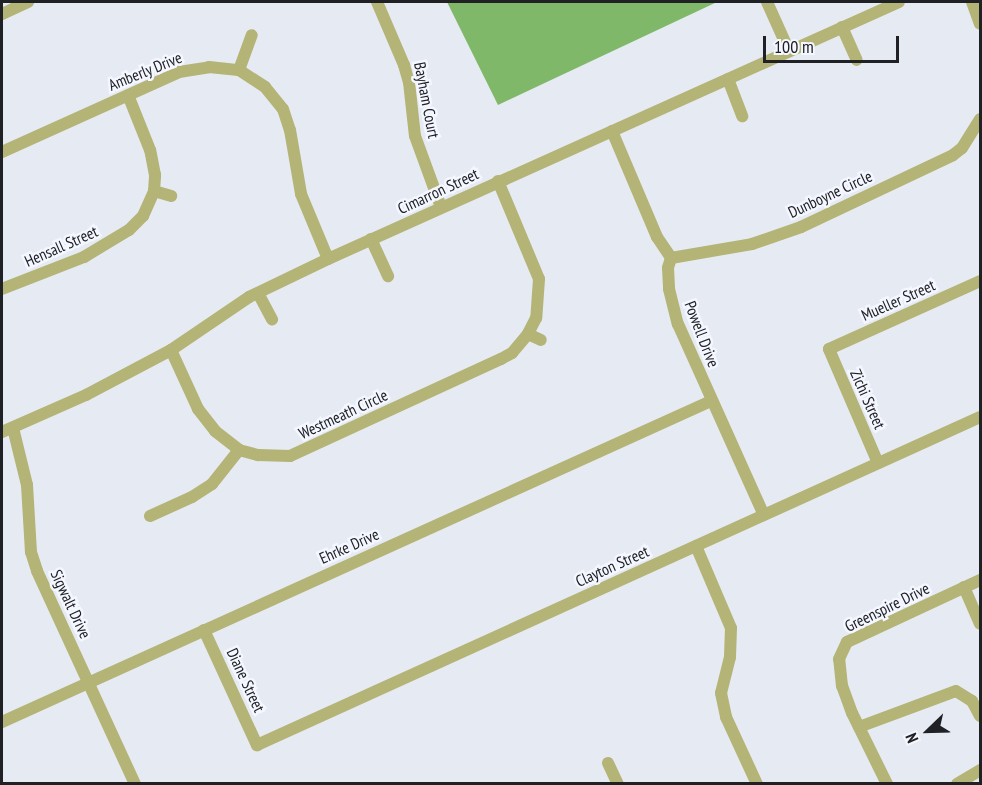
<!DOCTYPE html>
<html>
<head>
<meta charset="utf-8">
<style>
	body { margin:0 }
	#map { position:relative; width:982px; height:785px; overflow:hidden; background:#e6eaf3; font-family:"PT Sans Narrow",sans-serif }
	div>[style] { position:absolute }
	.forest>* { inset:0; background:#7fb868 }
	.minor>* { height:12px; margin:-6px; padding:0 6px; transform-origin:6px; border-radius:6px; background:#b3b475 }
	span { translate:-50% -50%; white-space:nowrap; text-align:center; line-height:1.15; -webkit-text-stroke:5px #f4f7ff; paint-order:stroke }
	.street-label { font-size:16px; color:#202124 }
	.frame { position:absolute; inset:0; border:3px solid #202124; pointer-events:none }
	.north { position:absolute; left:898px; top:701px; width:60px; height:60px; -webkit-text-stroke:4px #f4f7ff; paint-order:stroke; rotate:247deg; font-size:16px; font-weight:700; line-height:24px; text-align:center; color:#202124 }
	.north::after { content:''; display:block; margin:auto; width:21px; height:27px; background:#202124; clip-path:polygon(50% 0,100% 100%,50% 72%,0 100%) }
	.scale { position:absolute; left:763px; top:36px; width:136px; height:27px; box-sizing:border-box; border:3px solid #202124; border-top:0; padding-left:8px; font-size:18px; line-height:21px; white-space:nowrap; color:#202124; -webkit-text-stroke:4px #f4f7ff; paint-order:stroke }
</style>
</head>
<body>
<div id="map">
	<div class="forest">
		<i style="clip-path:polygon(447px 2px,717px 2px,498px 105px)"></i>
	</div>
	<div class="minor">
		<i style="left:377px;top:2px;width:69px;rotate:66.8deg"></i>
		<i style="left:404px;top:65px;width:18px;rotate:74deg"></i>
		<i style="left:409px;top:82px;width:54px;rotate:83.7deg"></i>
		<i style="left:415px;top:136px;width:76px;rotate:69.9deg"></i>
		<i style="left:767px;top:2px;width:54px;rotate:65.8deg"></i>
		<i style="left:972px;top:2px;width:23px;rotate:70deg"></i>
		<i style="left:2px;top:14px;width:29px;rotate:-25deg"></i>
		<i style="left:842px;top:27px;width:36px;rotate:66deg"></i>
		<i style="left:239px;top:70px;width:37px;rotate:-70deg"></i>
		<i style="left:728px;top:79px;width:40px;rotate:69deg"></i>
		<i style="left:612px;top:131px;width:115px;rotate:67deg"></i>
		<i style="left:657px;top:237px;width:25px;rotate:56deg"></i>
		<i style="left:671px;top:258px;width:10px;rotate:107deg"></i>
		<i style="left:668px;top:268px;width:21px;rotate:87deg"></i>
		<i style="left:669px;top:289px;width:36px;rotate:76deg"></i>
		<i style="left:678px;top:324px;width:209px;rotate:65.8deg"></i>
		<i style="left:2px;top:152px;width:194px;rotate:-24.3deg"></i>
		<i style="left:179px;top:72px;width:30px;rotate:-9deg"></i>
		<i style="left:209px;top:67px;width:30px;rotate:6deg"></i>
		<i style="left:239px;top:70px;width:31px;rotate:33deg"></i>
		<i style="left:265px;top:87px;width:28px;rotate:51deg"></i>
		<i style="left:283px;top:109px;width:22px;rotate:72deg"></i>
		<i style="left:290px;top:130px;width:65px;rotate:80.2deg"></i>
		<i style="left:301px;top:194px;width:70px;rotate:67.4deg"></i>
		<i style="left:498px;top:181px;width:106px;rotate:67.3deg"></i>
		<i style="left:539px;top:279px;width:39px;rotate:94deg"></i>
		<i style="left:536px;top:318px;width:18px;rotate:117deg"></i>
		<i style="left:528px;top:334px;width:14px;rotate:25deg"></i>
		<i style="left:154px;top:191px;width:18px;rotate:16deg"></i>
		<i style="left:371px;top:239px;width:41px;rotate:65.3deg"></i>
		<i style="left:671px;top:258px;width:82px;rotate:-9.8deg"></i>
		<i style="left:752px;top:244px;width:52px;rotate:-19.1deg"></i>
		<i style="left:801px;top:227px;width:168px;rotate:-25.3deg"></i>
		<i style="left:953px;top:155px;width:11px;rotate:-38deg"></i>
		<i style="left:962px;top:148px;width:34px;rotate:-58deg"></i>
		<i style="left:2px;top:289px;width:88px;rotate:-21.3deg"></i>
		<i style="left:84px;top:257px;width:52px;rotate:-31deg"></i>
		<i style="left:129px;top:230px;width:20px;rotate:-45deg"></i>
		<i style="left:143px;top:216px;width:27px;rotate:-66deg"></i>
		<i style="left:154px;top:191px;width:16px;rotate:-86deg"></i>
		<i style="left:155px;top:175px;width:25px;rotate:-101deg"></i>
		<i style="left:150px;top:150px;width:59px;rotate:-111.8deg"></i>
		<i style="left:258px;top:293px;width:30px;rotate:62deg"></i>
		<i style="left:171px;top:350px;width:65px;rotate:65.4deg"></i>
		<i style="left:198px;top:409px;width:28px;rotate:52deg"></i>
		<i style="left:215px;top:431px;width:31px;rotate:38deg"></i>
		<i style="left:239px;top:450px;width:20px;rotate:15deg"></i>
		<i style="left:258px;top:455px;width:32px;rotate:2deg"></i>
		<i style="left:290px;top:456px;width:232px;rotate:-24.7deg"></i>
		<i style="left:501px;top:359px;width:13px;rotate:-29deg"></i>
		<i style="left:512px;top:353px;width:25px;rotate:-50deg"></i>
		<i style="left:13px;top:428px;width:59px;rotate:76.2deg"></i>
		<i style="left:27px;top:485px;width:67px;rotate:86.6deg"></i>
		<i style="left:31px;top:552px;width:20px;rotate:72deg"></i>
		<i style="left:37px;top:571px;width:234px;rotate:65.3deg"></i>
		<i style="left:2px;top:432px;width:92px;rotate:-23.8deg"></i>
		<i style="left:86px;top:395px;width:96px;rotate:-27.9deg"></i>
		<i style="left:171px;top:350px;width:94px;rotate:-34.2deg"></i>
		<i style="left:249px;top:297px;width:88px;rotate:-25.7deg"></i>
		<i style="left:328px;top:259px;width:626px;rotate:-24.23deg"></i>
		<i style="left:878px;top:463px;width:124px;rotate:-113.3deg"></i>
		<i style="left:829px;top:349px;width:166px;rotate:-24.2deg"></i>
		<i style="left:150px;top:516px;width:46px;rotate:-24.3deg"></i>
		<i style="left:192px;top:497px;width:24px;rotate:-33deg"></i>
		<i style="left:212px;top:484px;width:43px;rotate:-51.5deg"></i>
		<i style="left:696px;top:546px;width:89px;rotate:66.9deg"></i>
		<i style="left:731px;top:628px;width:29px;rotate:92deg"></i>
		<i style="left:730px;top:657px;width:37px;rotate:104deg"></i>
		<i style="left:721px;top:693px;width:25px;rotate:78deg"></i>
		<i style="left:726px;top:717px;width:74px;rotate:65.2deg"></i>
		<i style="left:964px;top:587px;width:40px;rotate:66.6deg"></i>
		<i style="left:204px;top:630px;width:127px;rotate:65.3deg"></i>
		<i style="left:257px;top:745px;width:794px;rotate:-24.4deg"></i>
		<i style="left:2px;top:722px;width:778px;rotate:-24.36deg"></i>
		<i style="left:859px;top:727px;width:103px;rotate:-20.4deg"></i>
		<i style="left:956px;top:691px;width:19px;rotate:32deg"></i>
		<i style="left:972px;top:701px;width:17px;rotate:62deg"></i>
		<i style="left:608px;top:763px;width:23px;rotate:65deg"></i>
		<i style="left:887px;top:784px;width:79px;rotate:-116.2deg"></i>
		<i style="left:852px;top:713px;width:29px;rotate:-110deg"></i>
		<i style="left:842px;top:686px;width:27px;rotate:-96deg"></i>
		<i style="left:839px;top:659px;width:19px;rotate:-65deg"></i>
		<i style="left:847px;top:642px;width:147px;rotate:-25deg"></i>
		<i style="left:957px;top:784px;width:27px;rotate:-31deg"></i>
	</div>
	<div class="street-label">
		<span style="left:145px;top:71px;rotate:-22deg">Amberly Drive</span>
		<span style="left:427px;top:100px;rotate:79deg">Bayham Court</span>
		<span style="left:438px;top:191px;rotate:-25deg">Cimarron Street</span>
		<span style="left:830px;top:194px;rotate:-25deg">Dunboyne Circle</span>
		<span style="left:61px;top:246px;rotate:-24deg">Hensall Street</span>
		<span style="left:898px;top:300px;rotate:-24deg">Mueller Street</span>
		<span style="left:702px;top:334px;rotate:69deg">Powell Drive</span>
		<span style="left:868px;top:399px;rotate:66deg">Zichi Street</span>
		<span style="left:343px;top:414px;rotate:-25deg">Westmeath Circle</span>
		<span style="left:349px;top:546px;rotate:-24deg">Ehrke Drive</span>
		<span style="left:612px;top:566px;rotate:-24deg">Clayton Street</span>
		<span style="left:71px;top:604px;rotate:65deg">Sigwalt Drive</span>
		<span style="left:887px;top:607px;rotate:-26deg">Greenspire Drive</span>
		<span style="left:246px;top:680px;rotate:65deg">Diane Street</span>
	</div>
	<div class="frame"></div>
	<div class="north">N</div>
	<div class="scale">100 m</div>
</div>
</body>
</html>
